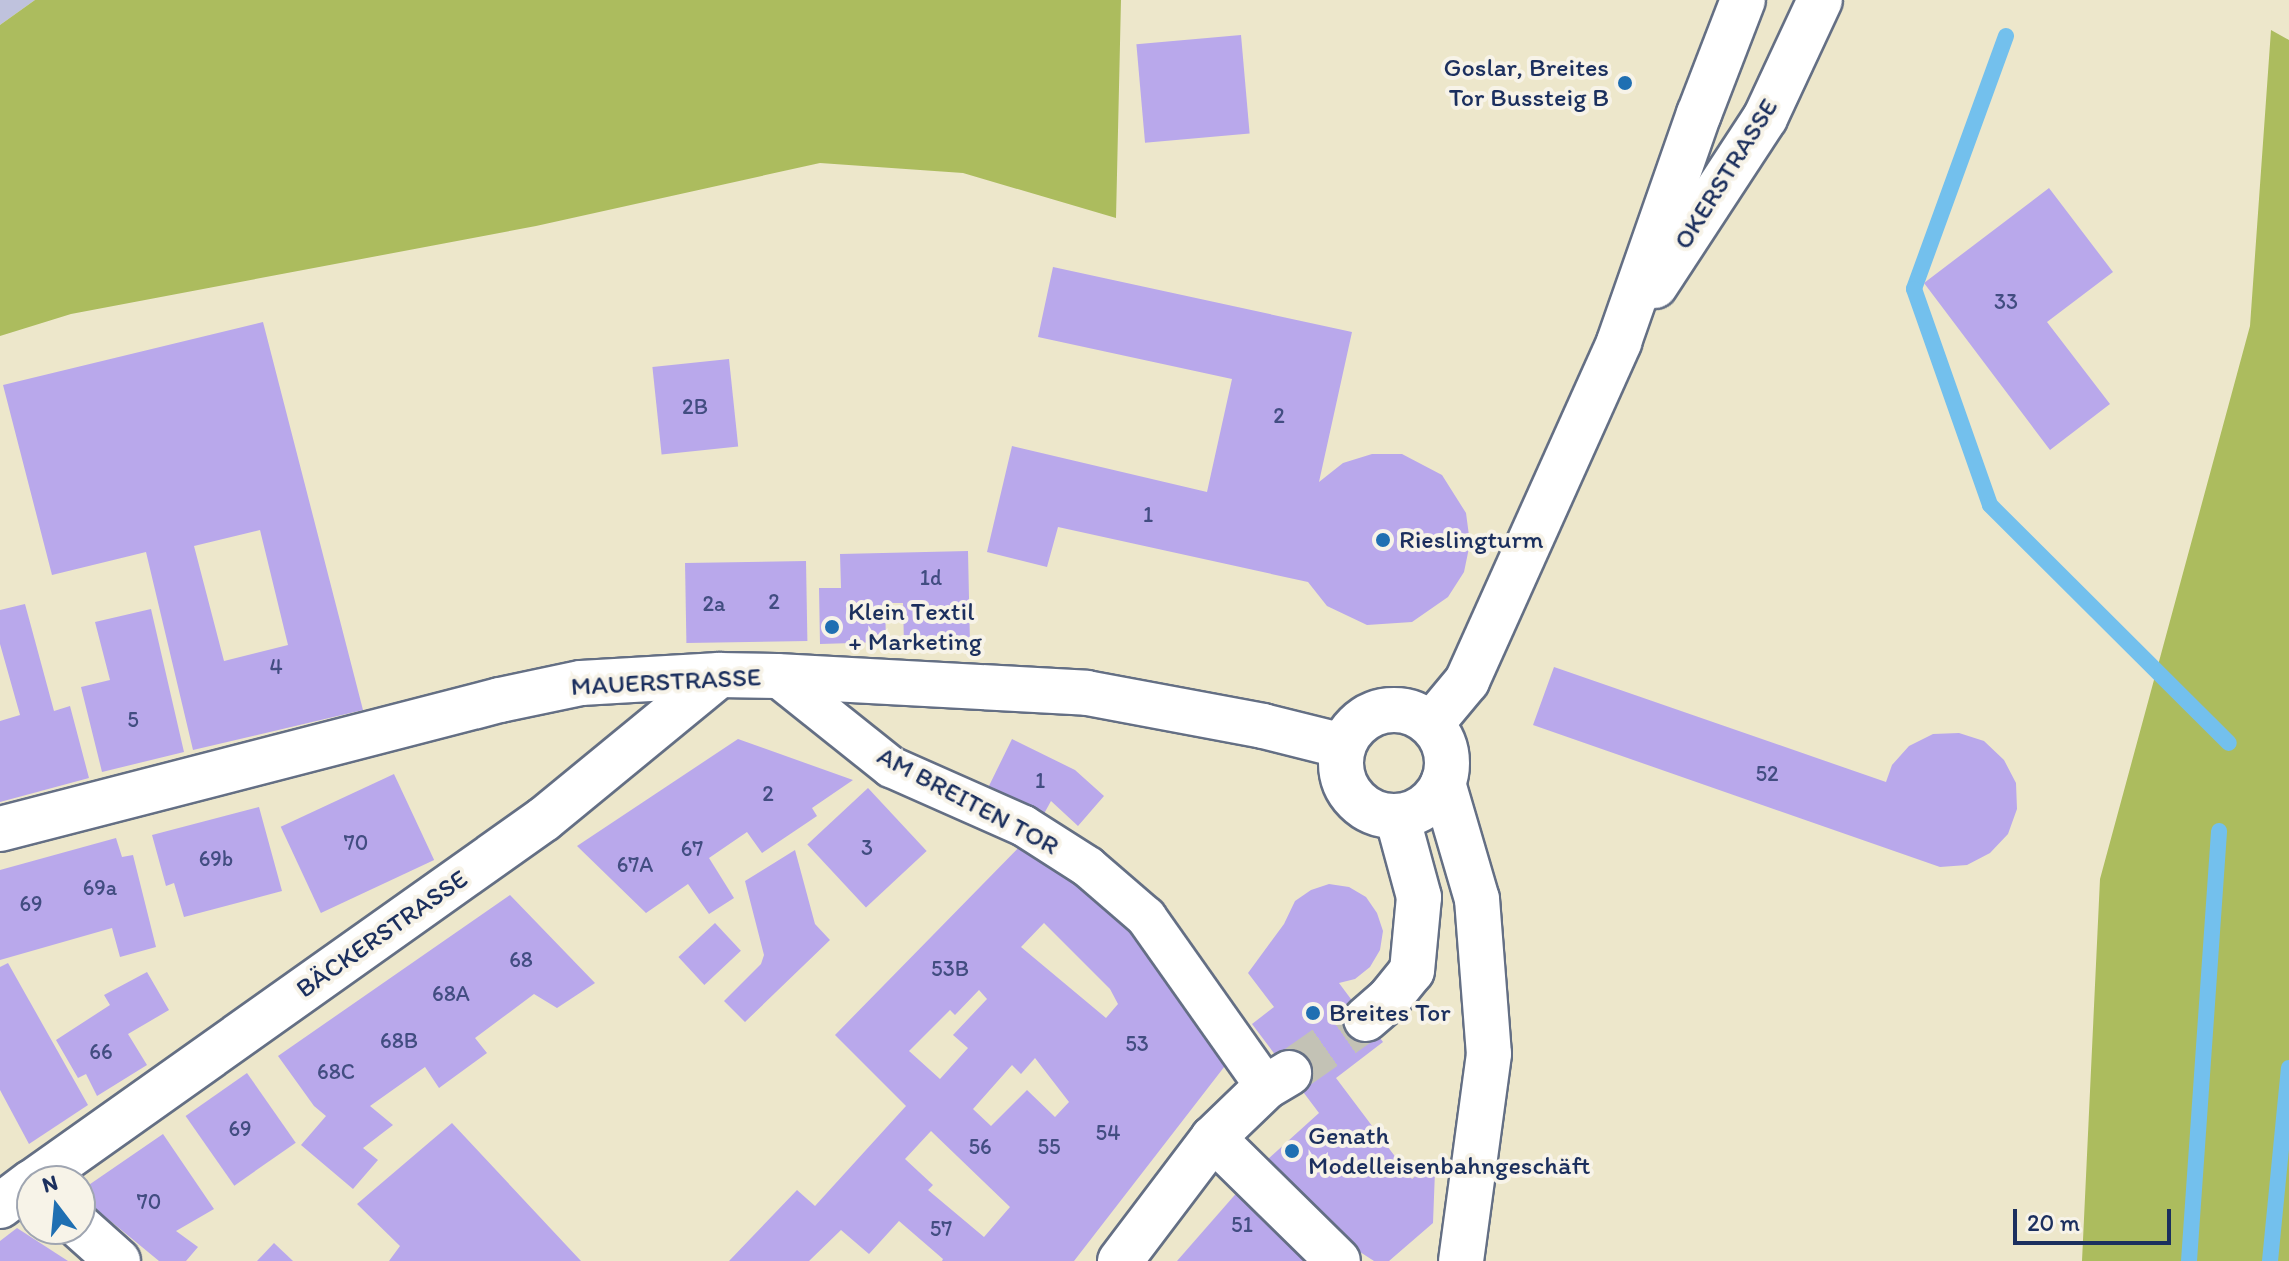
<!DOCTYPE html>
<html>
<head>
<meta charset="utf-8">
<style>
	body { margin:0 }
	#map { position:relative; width:2289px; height:1261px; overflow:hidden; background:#ede7cb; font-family:Itim,sans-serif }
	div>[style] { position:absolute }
	.industrial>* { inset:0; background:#bfc2dd }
	.green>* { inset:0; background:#acbc5e }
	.stream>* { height:16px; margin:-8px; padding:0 8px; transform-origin:8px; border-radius:8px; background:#73c0ed }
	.building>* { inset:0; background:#b9a8eb; transform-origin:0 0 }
	.minor-tunnel>* { height:44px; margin-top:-22px; transform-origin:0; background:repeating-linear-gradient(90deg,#c3c2b5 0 44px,transparent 0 66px) }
	.roads { filter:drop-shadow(2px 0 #646f84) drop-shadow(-2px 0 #646f84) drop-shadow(0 2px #646f84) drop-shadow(0 -2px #646f84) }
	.pedestrian>* { height:40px; margin:-20px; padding:0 20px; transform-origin:20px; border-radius:20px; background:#fff }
	.minor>* { height:44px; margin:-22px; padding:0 22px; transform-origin:22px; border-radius:22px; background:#fff }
	.minor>.ring { margin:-22px; padding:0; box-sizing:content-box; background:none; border:44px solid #fff; border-radius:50% }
	.dots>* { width:22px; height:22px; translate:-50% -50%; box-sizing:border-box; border:4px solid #f7f3e8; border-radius:50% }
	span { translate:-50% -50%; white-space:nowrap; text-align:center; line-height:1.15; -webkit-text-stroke:8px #f7f3e8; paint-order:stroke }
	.number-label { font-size:22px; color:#424d81 }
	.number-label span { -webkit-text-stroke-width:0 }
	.poi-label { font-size:26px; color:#1b2f5e }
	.right { translate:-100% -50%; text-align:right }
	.left { translate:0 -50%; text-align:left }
	.street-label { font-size:26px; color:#1b2f5e }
	.north { position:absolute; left:16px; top:1165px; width:80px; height:80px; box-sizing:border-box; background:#f7f3e8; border:2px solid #9fa5b1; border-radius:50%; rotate:344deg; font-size:22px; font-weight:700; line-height:32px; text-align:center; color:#1b2f5e }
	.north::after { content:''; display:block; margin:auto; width:28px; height:36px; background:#1f6fb2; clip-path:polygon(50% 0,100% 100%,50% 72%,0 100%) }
	.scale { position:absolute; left:2013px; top:1209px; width:158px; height:36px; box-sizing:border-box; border:4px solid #1b2f5e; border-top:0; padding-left:10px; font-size:24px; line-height:28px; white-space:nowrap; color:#1b2f5e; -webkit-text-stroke:6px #f7f3e8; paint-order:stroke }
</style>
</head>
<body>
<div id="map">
	<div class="industrial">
		<i style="clip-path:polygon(0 0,35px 0,0 25px)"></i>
	</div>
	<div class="green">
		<i style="clip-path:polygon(35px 0,1121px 0,1116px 218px,963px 173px,820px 163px,536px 226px,71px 314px,0 336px,0 25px)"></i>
		<i style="clip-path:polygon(2271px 30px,2289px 40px,2289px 1261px,2082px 1261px,2100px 879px,2250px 326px)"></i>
	</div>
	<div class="stream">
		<i style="left:2006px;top:36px;width:269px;rotate:110deg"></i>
		<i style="left:1914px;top:289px;width:229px;rotate:70.6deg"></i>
		<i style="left:1990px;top:505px;width:337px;rotate:44.9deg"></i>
		<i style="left:2189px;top:1261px;width:431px;rotate:-86deg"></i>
		<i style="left:2270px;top:1261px;width:194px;rotate:-84.4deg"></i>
	</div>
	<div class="building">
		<i style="left:1241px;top:35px;width:99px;height:105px;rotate:85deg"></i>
		<i style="clip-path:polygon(2049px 188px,2113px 272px,2047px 322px,2110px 404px,2050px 450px,1924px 283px)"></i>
		<i style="clip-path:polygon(1053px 267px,1352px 332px,1319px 482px,1343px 463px,1372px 454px,1402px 454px,1442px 475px,1466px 513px,1470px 543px,1464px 572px,1448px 597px,1412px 622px,1367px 625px,1327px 606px,1308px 582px,1058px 527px,1047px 567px,987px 552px,1012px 446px,1207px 492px,1232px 379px,1038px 337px)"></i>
		<i style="clip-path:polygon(evenodd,263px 322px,363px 710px,193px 750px,146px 552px,52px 575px,3px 385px,263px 322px,260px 530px,288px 645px,224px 661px,194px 546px,260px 530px)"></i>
		<i style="left:729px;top:359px;width:88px;height:77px;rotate:84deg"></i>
		<i style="clip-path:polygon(968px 551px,970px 644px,904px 645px,903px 603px,885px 603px,886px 642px,820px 644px,819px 588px,841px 588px,840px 554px)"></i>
		<i style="left:806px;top:561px;width:80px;height:121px;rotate:89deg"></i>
		<i style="clip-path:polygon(25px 604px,54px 711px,70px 706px,89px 778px,0 802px,0 721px,20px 715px,0 644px,0 610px)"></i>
		<i style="clip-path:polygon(151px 609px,184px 752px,102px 772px,81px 687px,110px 680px,95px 622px)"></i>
		<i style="clip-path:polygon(1554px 667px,1886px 782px,1892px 765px,1909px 746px,1933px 734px,1959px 733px,1984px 741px,2004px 760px,2016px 783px,2017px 809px,2008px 834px,1990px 853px,1967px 865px,1940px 867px,1533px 725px)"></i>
		<i style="clip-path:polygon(738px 739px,853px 780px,812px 808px,817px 816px,762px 853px,747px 832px,709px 858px,734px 898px,709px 914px,688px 884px,646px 913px,577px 846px)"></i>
		<i style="clip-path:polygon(1012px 739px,1075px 770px,1104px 796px,1078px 826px,1051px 801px,1040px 821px,986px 792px)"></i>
		<i style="left:394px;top:774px;width:95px;height:125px;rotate:65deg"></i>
		<i style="left:868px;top:788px;width:86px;height:83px;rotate:47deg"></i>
		<i style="clip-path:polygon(259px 807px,282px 891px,184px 917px,174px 883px,166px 886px,152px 835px)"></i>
		<i style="clip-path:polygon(116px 838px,122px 857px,133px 855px,156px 947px,120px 957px,112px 928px,0 960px,0 870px)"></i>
		<i style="clip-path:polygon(evenodd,1025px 841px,1154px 943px,1228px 1062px,1074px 1261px,942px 1261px,943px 1259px,899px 1221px,869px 1254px,841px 1230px,809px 1261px,729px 1261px,797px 1190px,815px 1206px,906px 1106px,835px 1035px,1025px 841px,1044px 923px,1110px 989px,1118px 1004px,1106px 1018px,1021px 947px,1044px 923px,1025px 841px,979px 990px,987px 999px,953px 1035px,968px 1048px,940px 1079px,909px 1051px,950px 1010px,955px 1015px,979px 990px,1025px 841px,1035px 1058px,1069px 1102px,1055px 1117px,1027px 1090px,991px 1126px,973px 1109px,1012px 1065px,1021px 1074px,1035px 1058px,1025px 841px,931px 1131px,1010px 1207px,984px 1237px,928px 1190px,933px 1185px,905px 1159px,931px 1131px)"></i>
		<i style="clip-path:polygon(795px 850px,815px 924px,830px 940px,745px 1022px,724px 1001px,761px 964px,764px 955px,745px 881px)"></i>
		<i style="clip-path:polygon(1329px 884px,1349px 887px,1366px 897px,1377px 913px,1383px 931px,1380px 950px,1370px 967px,1355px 979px,1339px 983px,1383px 1042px,1336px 1078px,1412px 1179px,1429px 1164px,1435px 1171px,1433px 1223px,1389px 1261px,1374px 1261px,1343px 1241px,1268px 1159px,1319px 1113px,1252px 1024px,1274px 1007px,1248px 973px,1284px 924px,1295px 901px,1311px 890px)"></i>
		<i style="clip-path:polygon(510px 895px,595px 983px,557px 1008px,534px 994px,475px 1038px,487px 1053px,439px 1088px,425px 1067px,370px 1106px,393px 1125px,363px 1148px,378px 1160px,353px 1189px,301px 1145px,326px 1116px,314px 1106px,278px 1056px)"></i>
		<i style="left:715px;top:923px;width:38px;height:50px;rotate:47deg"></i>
		<i style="clip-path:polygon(8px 963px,88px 1105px,29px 1144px,0 1090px,0 967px)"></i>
		<i style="clip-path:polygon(147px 972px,169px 1010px,128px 1034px,147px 1065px,97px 1096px,86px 1074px,78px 1078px,56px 1040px,110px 1005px,104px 995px)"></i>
		<i style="left:247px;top:1073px;width:85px;height:75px;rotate:55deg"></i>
		<i style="clip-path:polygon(452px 1123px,581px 1261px,389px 1261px,400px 1246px,357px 1204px)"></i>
		<i style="clip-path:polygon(163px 1134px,214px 1209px,176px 1231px,198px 1247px,186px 1261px,159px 1261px,80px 1196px,80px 1191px)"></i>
		<i style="clip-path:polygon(1240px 1189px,1310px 1261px,1177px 1261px)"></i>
		<i style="clip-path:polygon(17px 1228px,68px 1261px,0 1261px,0 1241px)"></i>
		<i style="clip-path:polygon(274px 1243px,293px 1261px,257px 1261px)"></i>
	</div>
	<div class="minor-tunnel">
		<i style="left:1289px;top:1073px;width:94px;rotate:-35deg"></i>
	</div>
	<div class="roads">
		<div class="pedestrian">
			<i style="left:777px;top:676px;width:146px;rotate:38.6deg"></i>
			<i style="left:891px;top:767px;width:145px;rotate:23.9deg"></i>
			<i style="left:1024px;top:826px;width:76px;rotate:32.6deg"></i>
			<i style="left:1088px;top:867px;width:77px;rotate:40.8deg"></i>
			<i style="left:1146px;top:917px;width:208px;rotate:54.8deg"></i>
		</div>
		<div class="minor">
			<i style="left:1655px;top:286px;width:201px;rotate:-56.8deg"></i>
			<i style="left:1765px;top:118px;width:130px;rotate:-65deg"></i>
			<i class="ring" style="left:1341px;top:710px;width:62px;height:62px"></i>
			<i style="left:1432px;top:723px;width:55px;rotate:-50.2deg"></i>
			<i style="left:1467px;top:681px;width:372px;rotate:-65.8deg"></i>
			<i style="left:1619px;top:342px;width:242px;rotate:-70.7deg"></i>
			<i style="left:1699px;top:114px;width:122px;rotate:-68.9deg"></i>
			<i style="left:1443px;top:783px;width:121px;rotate:73.7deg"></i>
			<i style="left:1477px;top:899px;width:155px;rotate:85.6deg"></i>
			<i style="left:1489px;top:1054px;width:209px;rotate:97.7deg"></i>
			<i style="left:0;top:829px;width:516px;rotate:-14.47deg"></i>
			<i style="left:500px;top:700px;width:83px;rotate:-11.9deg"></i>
			<i style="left:581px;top:683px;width:138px;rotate:-3.3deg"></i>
			<i style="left:719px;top:675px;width:58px;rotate:1deg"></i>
			<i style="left:777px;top:676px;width:310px;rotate:3.1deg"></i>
			<i style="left:1087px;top:693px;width:179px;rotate:10.6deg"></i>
			<i style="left:1263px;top:726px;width:82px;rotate:14deg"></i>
			<i style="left:1366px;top:1019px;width:30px;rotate:-41deg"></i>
			<i style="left:1389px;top:999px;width:36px;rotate:-51deg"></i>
			<i style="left:1412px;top:971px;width:74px;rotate:-84.6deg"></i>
			<i style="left:1419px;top:897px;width:84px;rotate:-105.2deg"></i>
			<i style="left:1213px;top:1138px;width:175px;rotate:44.5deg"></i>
			<i style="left:34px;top:1181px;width:625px;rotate:-35.37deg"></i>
			<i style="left:544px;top:819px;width:227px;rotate:-39.4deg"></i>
			<i style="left:0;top:1206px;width:40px;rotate:-37deg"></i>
			<i style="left:80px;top:1227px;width:51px;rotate:41.8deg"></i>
			<i style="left:1120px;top:1261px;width:154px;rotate:-52.9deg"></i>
			<i style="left:1213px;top:1138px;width:74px;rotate:-43.9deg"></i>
			<i style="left:1266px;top:1087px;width:27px;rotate:-31deg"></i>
		</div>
	</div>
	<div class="dots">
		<i style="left:1625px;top:83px;background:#1f6fb2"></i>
		<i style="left:1383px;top:540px;background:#1f6fb2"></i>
		<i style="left:832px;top:627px;background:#1f6fb2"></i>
		<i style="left:1313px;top:1013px;background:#1f6fb2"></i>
		<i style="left:1292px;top:1151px;background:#1f6fb2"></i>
	</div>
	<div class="number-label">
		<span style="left:2006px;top:302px">33</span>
		<span style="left:695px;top:407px">2B</span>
		<span style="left:1279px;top:416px">2</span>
		<span style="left:1148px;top:515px">1</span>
		<span style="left:931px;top:578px">1d</span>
		<span style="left:774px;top:602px">2</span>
		<span style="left:714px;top:604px">2a</span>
		<span style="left:276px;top:667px">4</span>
		<span style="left:133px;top:720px">5</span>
		<span style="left:1767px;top:774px">52</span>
		<span style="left:1040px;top:781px">1</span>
		<span style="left:768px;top:794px">2</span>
		<span style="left:356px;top:843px">70</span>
		<span style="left:867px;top:848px">3</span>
		<span style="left:692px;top:849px">67</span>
		<span style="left:216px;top:859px">69b</span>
		<span style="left:635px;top:865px">67A</span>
		<span style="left:100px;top:888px">69a</span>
		<span style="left:31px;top:904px">69</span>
		<span style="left:521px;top:960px">68</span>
		<span style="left:950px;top:969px">53B</span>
		<span style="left:451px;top:994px">68A</span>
		<span style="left:399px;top:1041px">68B</span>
		<span style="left:1137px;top:1044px">53</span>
		<span style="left:101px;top:1052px">66</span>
		<span style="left:336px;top:1072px">68C</span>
		<span style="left:240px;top:1129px">69</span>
		<span style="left:1108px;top:1133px">54</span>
		<span style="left:980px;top:1147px">56</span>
		<span style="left:1049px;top:1147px">55</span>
		<span style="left:149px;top:1202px">70</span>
		<span style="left:1242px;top:1225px">51</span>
		<span style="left:941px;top:1229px">57</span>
	</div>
	<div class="poi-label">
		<span class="right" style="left:1609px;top:83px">Goslar, Breites<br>Tor Bussteig B</span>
		<span class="left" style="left:1399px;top:540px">Rieslingturm</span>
		<span class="left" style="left:848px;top:627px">Klein Textil<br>+ Marketing</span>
		<span class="left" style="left:1329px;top:1013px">Breites Tor</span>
		<span class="left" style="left:1308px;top:1151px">Genath<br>Modelleisenbahngeschäft</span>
	</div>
	<div class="street-label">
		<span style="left:1726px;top:174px;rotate:-58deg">OKERSTRASSE</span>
		<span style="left:666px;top:682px;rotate:-3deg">MAUERSTRASSE</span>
		<span style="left:968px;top:801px;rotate:28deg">AM BREITEN TOR</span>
		<span style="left:382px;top:934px;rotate:-35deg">BÄCKERSTRASSE</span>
	</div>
	<div class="north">N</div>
	<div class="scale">20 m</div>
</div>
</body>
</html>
